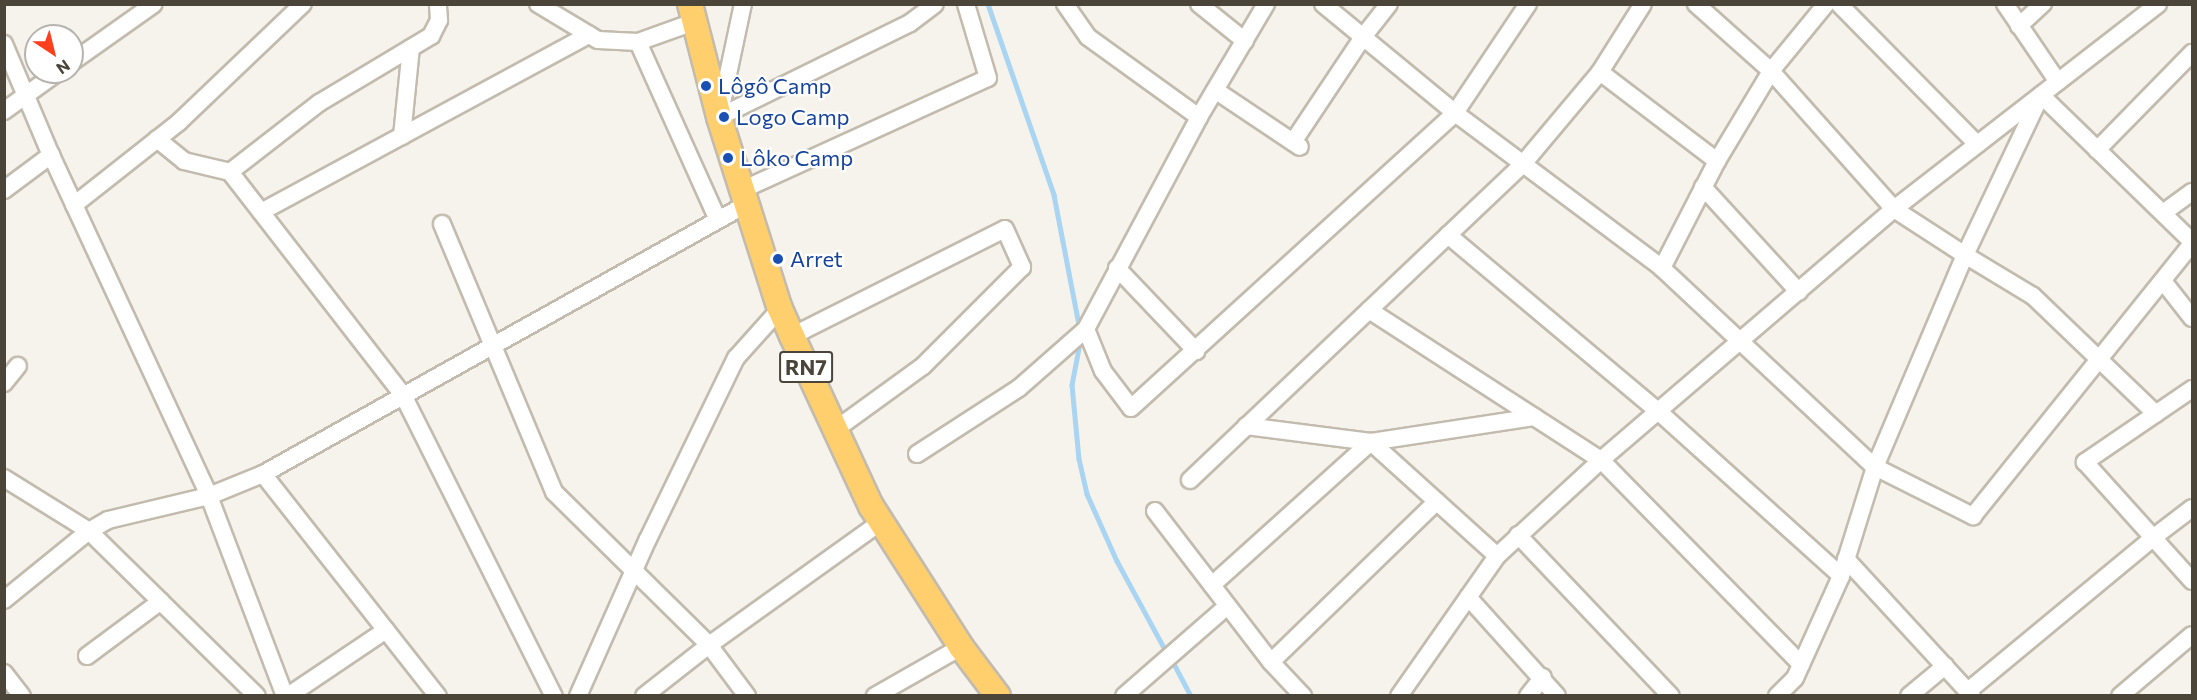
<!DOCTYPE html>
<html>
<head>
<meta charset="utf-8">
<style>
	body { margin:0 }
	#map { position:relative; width:2197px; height:700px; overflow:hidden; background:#f6f3ec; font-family:Commissioner,sans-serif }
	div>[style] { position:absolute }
	.stream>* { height:4.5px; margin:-2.25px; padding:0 2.25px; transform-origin:2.25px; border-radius:2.25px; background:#a9d4f2 }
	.roads { filter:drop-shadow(2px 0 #c2bbae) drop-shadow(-2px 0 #c2bbae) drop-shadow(0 2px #c2bbae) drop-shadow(0 -2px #c2bbae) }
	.minor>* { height:16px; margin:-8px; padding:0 8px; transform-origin:8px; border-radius:8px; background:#fff }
	.highway>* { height:24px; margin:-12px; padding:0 12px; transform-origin:12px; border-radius:12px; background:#ffcf6e }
	.dots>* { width:16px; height:16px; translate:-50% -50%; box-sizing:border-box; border:3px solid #fff; border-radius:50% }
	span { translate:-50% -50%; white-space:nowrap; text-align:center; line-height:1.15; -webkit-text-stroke:4.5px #fff; paint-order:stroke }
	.shield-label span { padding:2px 4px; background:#fff; border:2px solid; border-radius:4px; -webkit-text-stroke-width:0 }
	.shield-label { font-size:21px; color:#4b4439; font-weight:700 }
	.transit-label { font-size:22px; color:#164399 }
	.left { translate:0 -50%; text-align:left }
	.frame { position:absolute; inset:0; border:6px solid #4b4439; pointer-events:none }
	.north { position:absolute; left:24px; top:24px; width:60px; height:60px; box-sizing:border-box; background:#fff; border:2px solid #b7b4b0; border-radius:50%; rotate:145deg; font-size:16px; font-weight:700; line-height:24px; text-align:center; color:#4b4439 }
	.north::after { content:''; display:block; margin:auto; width:21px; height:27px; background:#fc3f1d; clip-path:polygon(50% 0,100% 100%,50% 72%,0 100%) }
</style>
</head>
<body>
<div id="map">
	<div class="stream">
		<i style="left:988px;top:4px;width:202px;rotate:70.9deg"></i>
		<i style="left:1054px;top:195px;width:137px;rotate:79.1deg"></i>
		<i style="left:1081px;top:338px;width:48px;rotate:100.8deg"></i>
		<i style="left:1072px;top:385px;width:74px;rotate:84.6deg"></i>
		<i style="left:1079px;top:459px;width:36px;rotate:77deg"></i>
		<i style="left:1087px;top:494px;width:73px;rotate:65.9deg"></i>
		<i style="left:1117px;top:561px;width:105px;rotate:61.5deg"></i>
		<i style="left:1172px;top:660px;width:41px;rotate:62.2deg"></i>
	</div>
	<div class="roads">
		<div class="minor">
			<i style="left:538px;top:4px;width:70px;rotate:31deg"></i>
			<i style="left:598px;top:40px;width:40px;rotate:2.9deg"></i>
			<i style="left:638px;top:42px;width:59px;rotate:-19.7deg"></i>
			<i style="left:1065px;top:4px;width:40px;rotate:55.1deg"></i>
			<i style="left:1088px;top:37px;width:137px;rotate:35.8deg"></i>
			<i style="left:1199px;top:4px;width:59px;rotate:38.8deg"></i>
			<i style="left:1323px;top:4px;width:171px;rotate:39.5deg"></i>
			<i style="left:1455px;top:113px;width:259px;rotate:36.8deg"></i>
			<i style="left:1662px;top:268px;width:291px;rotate:43.1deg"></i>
			<i style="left:1875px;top:467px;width:110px;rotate:26.6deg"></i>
			<i style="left:1973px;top:516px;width:349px;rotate:-51.2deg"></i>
			<i style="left:1696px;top:4px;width:101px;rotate:41.8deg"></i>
			<i style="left:1771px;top:71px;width:185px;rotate:48.3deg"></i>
			<i style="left:1894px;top:209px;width:85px;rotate:32.9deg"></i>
			<i style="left:1965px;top:255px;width:79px;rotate:31.1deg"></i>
			<i style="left:2033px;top:296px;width:170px;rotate:43.8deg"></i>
			<i style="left:1839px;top:4px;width:197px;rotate:45.4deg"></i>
			<i style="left:2005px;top:4px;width:94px;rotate:55.8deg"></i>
			<i style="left:2019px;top:26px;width:33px;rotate:-43deg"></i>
			<i style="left:638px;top:42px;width:195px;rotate:65.8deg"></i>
			<i style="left:4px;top:44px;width:121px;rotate:67.1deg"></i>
			<i style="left:51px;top:155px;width:376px;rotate:65.1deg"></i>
			<i style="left:209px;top:496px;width:214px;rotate:69.2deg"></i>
			<i style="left:72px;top:62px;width:100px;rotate:-35.3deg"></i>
			<i style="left:1600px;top:72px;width:147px;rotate:37.3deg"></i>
			<i style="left:1215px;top:90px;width:102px;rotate:33.8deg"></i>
			<i style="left:4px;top:111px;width:67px;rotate:-35.8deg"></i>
			<i style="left:720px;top:112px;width:110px;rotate:-78deg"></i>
			<i style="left:719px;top:117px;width:213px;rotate:-26.2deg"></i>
			<i style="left:910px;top:23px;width:31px;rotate:-37deg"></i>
			<i style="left:402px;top:136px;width:88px;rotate:-84.2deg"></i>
			<i style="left:157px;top:139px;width:35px;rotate:39deg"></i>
			<i style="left:184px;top:161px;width:47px;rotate:13.4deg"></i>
			<i style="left:230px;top:172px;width:282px;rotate:52.2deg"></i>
			<i style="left:403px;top:395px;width:337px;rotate:63.4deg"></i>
			<i style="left:1293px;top:142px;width:126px;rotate:-56.3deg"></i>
			<i style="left:1363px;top:37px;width:42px;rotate:-51.8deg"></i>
			<i style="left:2097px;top:150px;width:136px;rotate:-45.6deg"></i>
			<i style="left:230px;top:172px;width:113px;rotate:-37.8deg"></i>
			<i style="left:319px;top:103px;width:131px;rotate:-30.9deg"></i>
			<i style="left:431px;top:36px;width:18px;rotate:-63deg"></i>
			<i style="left:439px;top:20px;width:16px;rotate:-94deg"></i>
			<i style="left:1703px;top:187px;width:142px;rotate:47.6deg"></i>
			<i style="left:4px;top:190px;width:59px;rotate:-36.7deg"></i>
			<i style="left:742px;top:190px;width:270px;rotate:-24.5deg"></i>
			<i style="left:988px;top:78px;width:77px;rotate:-106.6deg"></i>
			<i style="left:74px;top:205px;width:134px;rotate:-38.3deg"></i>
			<i style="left:179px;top:122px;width:171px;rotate:-43.6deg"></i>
			<i style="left:261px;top:212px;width:373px;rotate:-28.4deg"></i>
			<i style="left:2163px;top:213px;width:36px;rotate:-36deg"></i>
			<i style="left:442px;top:224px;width:290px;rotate:67.3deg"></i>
			<i style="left:554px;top:492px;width:218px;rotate:44.6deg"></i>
			<i style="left:709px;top:645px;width:64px;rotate:53.3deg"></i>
			<i style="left:1448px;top:235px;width:274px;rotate:40deg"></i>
			<i style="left:1658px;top:411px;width:246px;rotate:42deg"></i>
			<i style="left:1117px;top:268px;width:115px;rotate:46.4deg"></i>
			<i style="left:1662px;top:268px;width:120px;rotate:-62.8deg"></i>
			<i style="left:1717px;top:161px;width:105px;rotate:-59deg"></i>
			<i style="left:1771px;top:71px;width:87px;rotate:-50.6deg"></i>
			<i style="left:2163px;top:281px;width:47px;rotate:51.9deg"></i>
			<i style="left:1369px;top:310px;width:276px;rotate:32.9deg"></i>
			<i style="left:1601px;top:460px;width:286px;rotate:45.6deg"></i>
			<i style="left:1086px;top:329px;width:45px;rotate:68deg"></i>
			<i style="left:1103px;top:371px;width:46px;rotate:52.9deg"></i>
			<i style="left:1131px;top:408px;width:438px;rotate:-42.3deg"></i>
			<i style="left:1455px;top:113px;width:131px;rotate:-56.2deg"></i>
			<i style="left:792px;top:336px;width:238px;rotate:-26.7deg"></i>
			<i style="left:1005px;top:229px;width:42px;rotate:65.9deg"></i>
			<i style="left:1022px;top:267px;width:140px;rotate:135deg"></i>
			<i style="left:923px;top:366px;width:109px;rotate:144deg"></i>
			<i style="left:4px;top:383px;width:22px;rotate:-51deg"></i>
			<i style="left:2192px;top:389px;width:130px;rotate:145.7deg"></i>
			<i style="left:2085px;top:462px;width:160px;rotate:48deg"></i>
			<i style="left:1246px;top:426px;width:126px;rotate:7.3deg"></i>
			<i style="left:1371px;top:442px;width:165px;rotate:-8.7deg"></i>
			<i style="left:917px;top:454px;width:121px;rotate:-32.9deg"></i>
			<i style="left:1019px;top:388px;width:89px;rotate:-41.4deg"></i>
			<i style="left:1086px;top:329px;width:240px;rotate:-61.9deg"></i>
			<i style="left:1199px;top:117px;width:131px;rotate:-59.3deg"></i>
			<i style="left:263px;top:474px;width:283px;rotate:51.8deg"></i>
			<i style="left:4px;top:478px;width:100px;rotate:31.9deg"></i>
			<i style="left:89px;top:531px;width:235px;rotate:44.5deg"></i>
			<i style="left:1190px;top:480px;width:458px;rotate:-43.5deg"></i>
			<i style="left:1522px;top:165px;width:121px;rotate:-50deg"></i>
			<i style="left:1600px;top:72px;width:80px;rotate:-57.7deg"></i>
			<i style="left:1155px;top:511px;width:190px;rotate:52.5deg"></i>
			<i style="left:1271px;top:662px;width:47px;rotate:46.7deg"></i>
			<i style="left:1518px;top:535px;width:222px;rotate:46.5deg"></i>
			<i style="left:1846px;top:559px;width:186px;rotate:47.4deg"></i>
			<i style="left:1212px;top:585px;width:214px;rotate:-42deg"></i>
			<i style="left:1371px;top:442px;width:170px;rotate:42.1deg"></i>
			<i style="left:1468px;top:597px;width:133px;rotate:48deg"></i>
			<i style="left:4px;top:600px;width:109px;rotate:-39.1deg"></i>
			<i style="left:89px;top:531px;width:22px;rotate:-30deg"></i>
			<i style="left:108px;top:520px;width:104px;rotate:-13.4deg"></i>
			<i style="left:209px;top:496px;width:58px;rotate:-22.2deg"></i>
			<i style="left:263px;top:474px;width:554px;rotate:-29.16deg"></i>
			<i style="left:87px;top:656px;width:92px;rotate:-36.6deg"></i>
			<i style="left:1271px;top:662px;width:231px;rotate:-44.1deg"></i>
			<i style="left:4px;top:673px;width:29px;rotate:52deg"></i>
			<i style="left:1968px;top:691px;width:241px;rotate:-39.6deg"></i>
			<i style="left:2154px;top:537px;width:48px;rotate:-37.3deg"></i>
			<i style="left:288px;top:696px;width:118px;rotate:-34deg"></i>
			<i style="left:578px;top:696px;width:172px;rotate:-66deg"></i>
			<i style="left:648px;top:539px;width:201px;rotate:-64.1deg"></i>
			<i style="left:736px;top:358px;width:66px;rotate:-48.1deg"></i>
			<i style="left:644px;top:696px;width:83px;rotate:-38.1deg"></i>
			<i style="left:709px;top:645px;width:211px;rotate:-35.6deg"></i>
			<i style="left:875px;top:696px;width:99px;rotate:-29.7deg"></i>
			<i style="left:1124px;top:696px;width:137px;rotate:-41.1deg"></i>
			<i style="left:1399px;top:696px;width:171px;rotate:-55deg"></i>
			<i style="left:1497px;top:556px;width:142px;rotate:-42.7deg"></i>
			<i style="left:1601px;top:460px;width:386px;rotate:-40.6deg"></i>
			<i style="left:1894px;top:209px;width:334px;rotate:-37.8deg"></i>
			<i style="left:1528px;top:696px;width:24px;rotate:-52deg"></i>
			<i style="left:1777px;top:696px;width:25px;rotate:-45deg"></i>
			<i style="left:1795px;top:678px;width:112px;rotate:-65.7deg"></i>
			<i style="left:1841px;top:576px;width:114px;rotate:-72.7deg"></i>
			<i style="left:1875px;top:467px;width:230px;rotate:-67deg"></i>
			<i style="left:1965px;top:255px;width:177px;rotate:-64.6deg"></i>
			<i style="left:2041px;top:95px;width:211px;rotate:44.2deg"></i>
			<i style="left:1909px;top:696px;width:47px;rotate:-39.8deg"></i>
			<i style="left:2120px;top:696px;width:94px;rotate:-40.3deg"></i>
		</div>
		<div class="highway">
			<i style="left:690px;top:4px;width:117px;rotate:75.6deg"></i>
			<i style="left:719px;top:117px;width:201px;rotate:72.4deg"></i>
			<i style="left:780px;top:309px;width:30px;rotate:66deg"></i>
			<i style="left:792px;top:336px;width:187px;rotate:65.1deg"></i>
			<i style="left:871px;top:506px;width:167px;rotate:57.4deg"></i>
			<i style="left:961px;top:647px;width:61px;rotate:52.9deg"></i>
		</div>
	</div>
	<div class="dots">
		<i style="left:706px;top:86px;background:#1a4fb4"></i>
		<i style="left:724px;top:117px;background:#1a4fb4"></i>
		<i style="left:728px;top:158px;background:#1a4fb4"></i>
		<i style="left:778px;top:259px;background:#1a4fb4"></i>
	</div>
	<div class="shield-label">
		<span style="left:806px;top:367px">RN7</span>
	</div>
	<div class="transit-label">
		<span class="left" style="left:718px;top:86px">Lôgô Camp</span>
		<span class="left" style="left:736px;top:117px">Logo Camp</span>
		<span class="left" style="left:740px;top:158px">Lôko Camp</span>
		<span class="left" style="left:790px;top:259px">Arret</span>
	</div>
	<div class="frame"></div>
	<div class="north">N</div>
</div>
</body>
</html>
